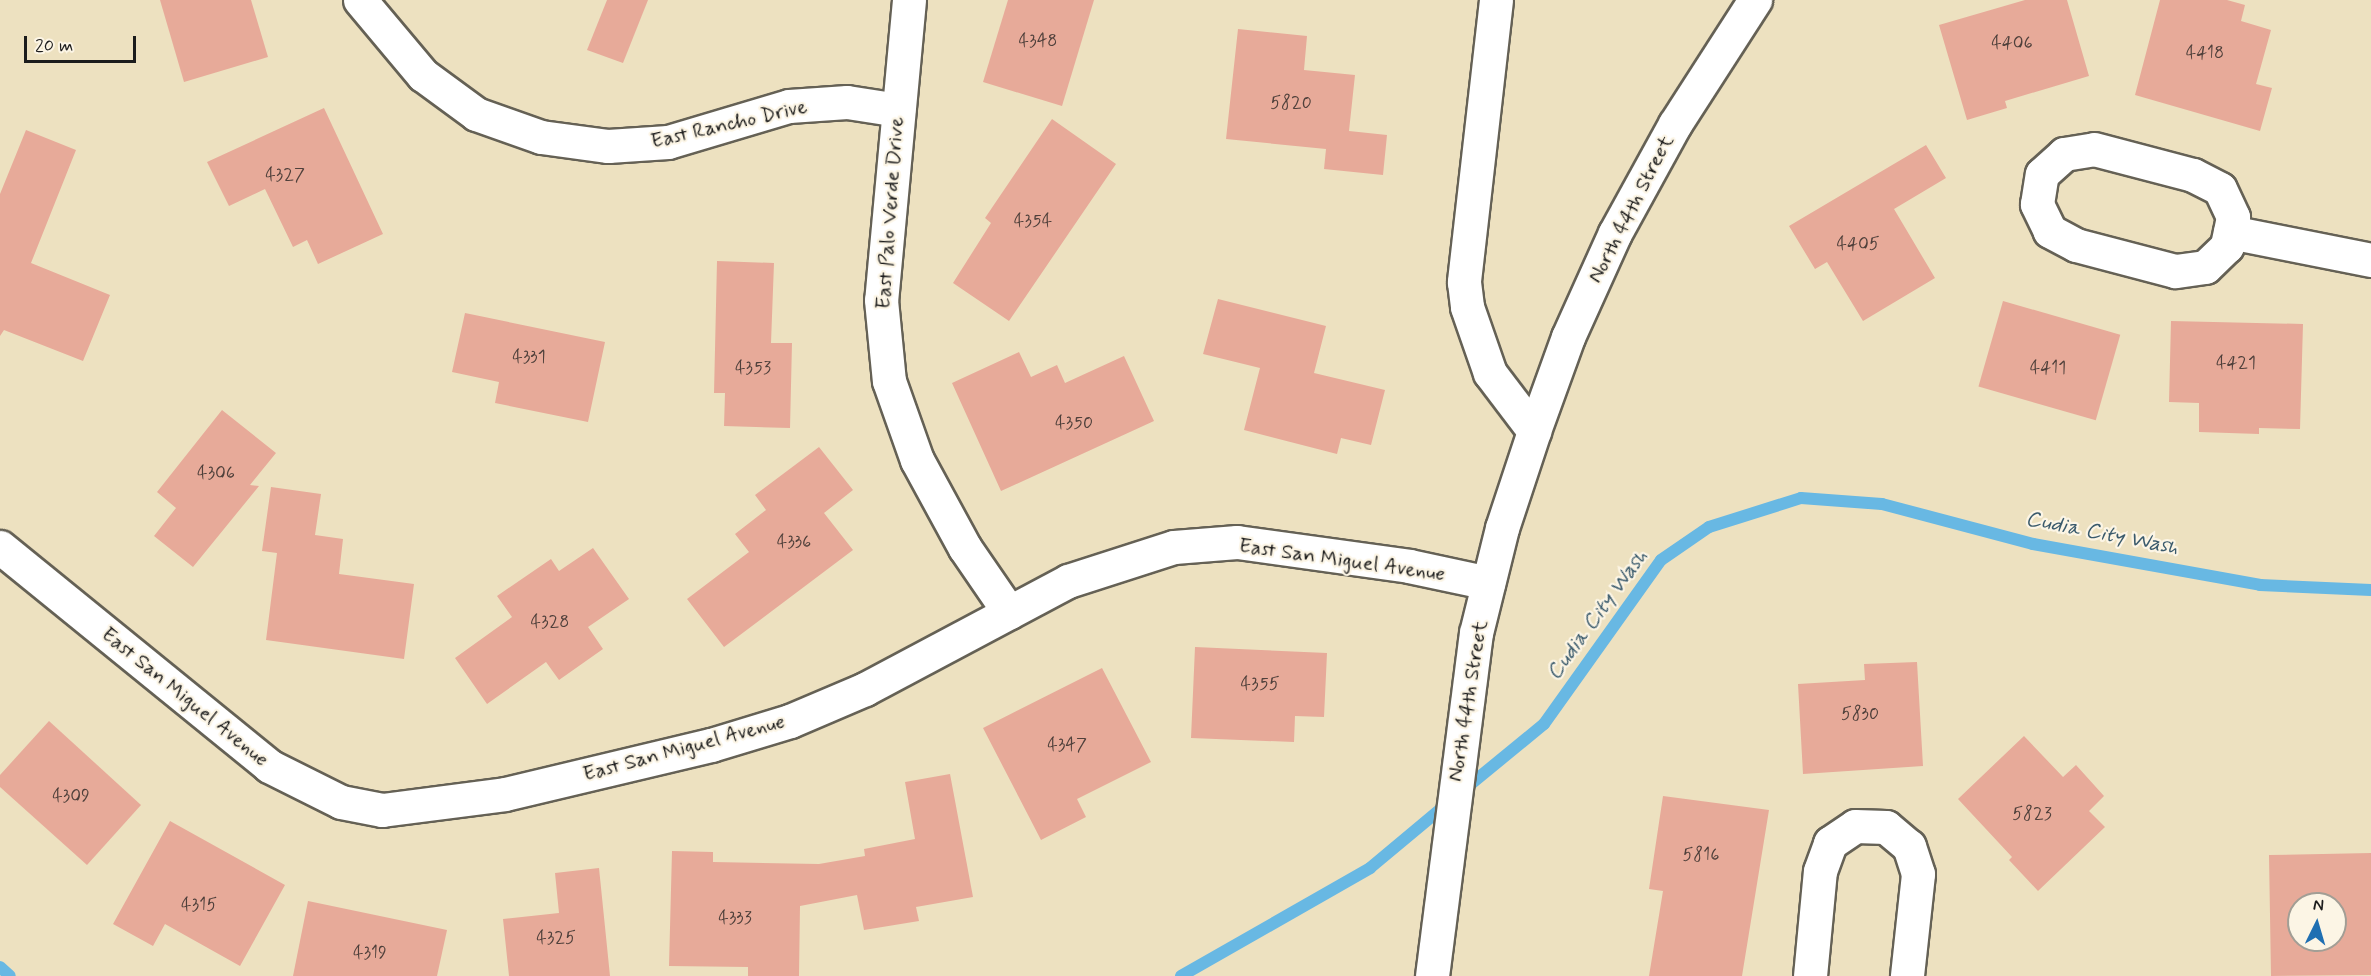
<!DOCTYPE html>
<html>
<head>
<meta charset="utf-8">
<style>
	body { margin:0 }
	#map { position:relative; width:2371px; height:976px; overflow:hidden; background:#ede1c0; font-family:Mynerve,sans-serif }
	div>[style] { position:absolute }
	.stream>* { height:12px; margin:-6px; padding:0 6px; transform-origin:6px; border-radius:6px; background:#68b8e3 }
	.building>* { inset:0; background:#e7aa99; transform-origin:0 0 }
	.roads { filter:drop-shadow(2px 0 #656155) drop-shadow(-2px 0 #656155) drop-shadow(0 2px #656155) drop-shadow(0 -2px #656155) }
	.minor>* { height:33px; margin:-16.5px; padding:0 16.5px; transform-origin:16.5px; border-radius:16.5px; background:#fff }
	.major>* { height:33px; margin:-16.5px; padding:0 16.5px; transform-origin:16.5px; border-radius:16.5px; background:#fff }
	span { translate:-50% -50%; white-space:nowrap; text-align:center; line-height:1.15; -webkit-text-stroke:4.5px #fcf5e5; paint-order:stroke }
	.number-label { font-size:18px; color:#4f403b }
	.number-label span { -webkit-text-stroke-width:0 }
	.street-label { font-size:21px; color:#1c1c1c }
	.water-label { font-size:22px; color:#3a5a6c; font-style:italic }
	.north { position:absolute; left:2287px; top:892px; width:60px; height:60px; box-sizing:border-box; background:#fcf5e5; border:2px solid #a29e95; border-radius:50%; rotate:5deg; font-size:16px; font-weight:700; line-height:24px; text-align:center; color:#1c1c1c }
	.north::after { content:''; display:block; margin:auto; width:21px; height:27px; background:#1f6fb2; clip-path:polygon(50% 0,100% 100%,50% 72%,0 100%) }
	.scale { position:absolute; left:24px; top:36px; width:112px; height:27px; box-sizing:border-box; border:3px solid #1c1c1c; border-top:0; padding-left:8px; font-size:18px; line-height:21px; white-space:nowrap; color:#1c1c1c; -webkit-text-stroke:4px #fcf5e5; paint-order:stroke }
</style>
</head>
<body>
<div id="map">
	<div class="stream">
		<i style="left:1461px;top:792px;width:107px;rotate:-39.3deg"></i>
		<i style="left:1544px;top:724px;width:201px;rotate:-54.5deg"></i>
		<i style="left:1661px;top:560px;width:58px;rotate:-34.5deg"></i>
		<i style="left:1709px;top:527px;width:96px;rotate:-17.5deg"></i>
		<i style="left:1801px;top:498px;width:81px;rotate:4.2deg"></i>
		<i style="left:1882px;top:504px;width:156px;rotate:14.8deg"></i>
		<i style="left:2033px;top:544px;width:231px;rotate:10.2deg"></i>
		<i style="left:2260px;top:585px;width:111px;rotate:2.6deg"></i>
		<i style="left:0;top:967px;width:13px;rotate:42deg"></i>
		<i style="left:1181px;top:976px;width:218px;rotate:-29.7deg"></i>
		<i style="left:1370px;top:868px;width:102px;rotate:-39.8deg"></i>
	</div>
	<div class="building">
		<i style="clip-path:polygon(160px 0,251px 0,268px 57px,184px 82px)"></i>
		<i style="clip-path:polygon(607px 0,648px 0,623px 63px,587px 50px)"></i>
		<i style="clip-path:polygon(1008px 0,1094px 0,1062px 106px,983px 82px)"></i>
		<i style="clip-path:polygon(2025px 0,2067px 0,2089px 76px,2005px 101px,2007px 108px,1967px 120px,1939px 25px)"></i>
		<i style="clip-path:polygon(2160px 0,2227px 0,2245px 5px,2241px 21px,2271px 30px,2256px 84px,2272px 88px,2260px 131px,2135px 95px)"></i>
		<i style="clip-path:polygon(1238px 29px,1307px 36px,1304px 70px,1355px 75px,1349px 131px,1387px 135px,1383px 175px,1324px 169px,1326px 149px,1226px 139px)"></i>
		<i style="clip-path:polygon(324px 108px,383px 234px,318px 264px,307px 240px,293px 247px,265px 189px,229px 206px,207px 162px)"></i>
		<i style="clip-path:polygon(1052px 119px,1116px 164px,1009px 321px,953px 283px,991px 223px,985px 218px)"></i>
		<i style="clip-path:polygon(26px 130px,76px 150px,31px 263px,110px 295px,83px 361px,4px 330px,0 336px,0 194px)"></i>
		<i style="clip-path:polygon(1926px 145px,1946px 178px,1894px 209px,1935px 278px,1863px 321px,1827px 262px,1815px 269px,1789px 226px)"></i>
		<i style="clip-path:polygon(717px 261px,774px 263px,771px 343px,792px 343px,790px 428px,724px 426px,725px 393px,714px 393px)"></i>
		<i style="clip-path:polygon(1218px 299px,1326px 326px,1314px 373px,1385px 390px,1371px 445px,1341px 438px,1337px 454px,1244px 430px,1260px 368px,1203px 354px)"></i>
		<i style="left:2003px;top:301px;width:122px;height:89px;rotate:16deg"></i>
		<i style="clip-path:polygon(465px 313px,605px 342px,588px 422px,495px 403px,499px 382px,452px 372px)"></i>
		<i style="clip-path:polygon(2171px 321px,2303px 324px,2300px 429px,2259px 428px,2259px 434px,2199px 432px,2199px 403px,2169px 402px)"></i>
		<i style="clip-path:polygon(1019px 352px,1031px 377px,1057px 365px,1065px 383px,1124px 356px,1154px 421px,1001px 491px,952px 383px)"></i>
		<i style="clip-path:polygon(222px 410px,276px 453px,250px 485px,259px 486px,193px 567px,154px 536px,176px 508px,157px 492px)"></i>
		<i style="clip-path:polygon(819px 447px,853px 490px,824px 513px,853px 550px,724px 647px,687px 599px,749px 552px,735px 534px,766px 510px,755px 495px)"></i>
		<i style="clip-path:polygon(271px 487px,321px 494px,315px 535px,343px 539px,339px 574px,414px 584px,404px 659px,266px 640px,277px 553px,262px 551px)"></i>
		<i style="clip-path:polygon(593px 548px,629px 599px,588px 627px,603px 649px,559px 680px,546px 662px,487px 704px,455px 658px,512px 617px,497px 596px,551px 559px,559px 571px)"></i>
		<i style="clip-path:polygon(1195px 647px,1327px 653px,1324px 717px,1295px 716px,1294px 742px,1191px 738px)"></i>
		<i style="clip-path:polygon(1917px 662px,1923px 766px,1803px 774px,1798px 684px,1865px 680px,1864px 664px)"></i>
		<i style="clip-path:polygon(1102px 668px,1151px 762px,1077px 799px,1086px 817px,1041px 840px,983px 728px)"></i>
		<i style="clip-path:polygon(49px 721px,141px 805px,87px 865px,0 787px,0 775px)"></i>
		<i style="clip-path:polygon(2024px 736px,2063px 777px,2076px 765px,2104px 796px,2089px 811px,2105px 827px,2038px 891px,2009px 860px,2012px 857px,1958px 799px)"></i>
		<i style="clip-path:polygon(950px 774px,973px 897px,916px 907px,919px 921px,864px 930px,857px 895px,800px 906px,799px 976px,748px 976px,748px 967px,669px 966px,672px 851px,713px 852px,713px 862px,819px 864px,865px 856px,864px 849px,915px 839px,905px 782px)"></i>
		<i style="clip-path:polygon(1663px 796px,1769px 810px,1742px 976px,1649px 976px,1663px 891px,1649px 889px)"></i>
		<i style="clip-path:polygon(170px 821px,285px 885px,240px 966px,165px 924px,153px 946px,113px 924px)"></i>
		<i style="clip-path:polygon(evenodd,2371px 853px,2371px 975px,2271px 976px,2269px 855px,2371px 853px,2299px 904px,2335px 904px,2335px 940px,2299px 940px,2299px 904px)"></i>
		<i style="clip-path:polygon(599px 868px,610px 976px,509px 976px,503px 919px,559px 913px,555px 873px)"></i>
		<i style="clip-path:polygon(308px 901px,447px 930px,437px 976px,293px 976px)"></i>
	</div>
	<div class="roads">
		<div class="minor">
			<i style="left:360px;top:0;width:98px;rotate:50deg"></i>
			<i style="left:423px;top:75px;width:66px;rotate:36.3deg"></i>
			<i style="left:476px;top:114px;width:69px;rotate:19.5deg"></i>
			<i style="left:541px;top:137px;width:68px;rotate:7.7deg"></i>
			<i style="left:608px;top:146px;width:60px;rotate:-3.8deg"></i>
			<i style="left:668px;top:142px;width:126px;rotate:-16.6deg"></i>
			<i style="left:789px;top:106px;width:58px;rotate:-3.9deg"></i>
			<i style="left:847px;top:102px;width:52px;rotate:8.9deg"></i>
			<i style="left:909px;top:0;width:301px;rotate:95.3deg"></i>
			<i style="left:881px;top:300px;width:81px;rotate:84.4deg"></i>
			<i style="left:889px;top:381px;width:84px;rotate:70.5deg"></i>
			<i style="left:917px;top:460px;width:100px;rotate:61.4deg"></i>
			<i style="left:965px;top:548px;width:78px;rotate:55.5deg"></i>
			<i style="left:1496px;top:0;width:284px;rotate:96.5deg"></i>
			<i style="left:1464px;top:282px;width:25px;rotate:83deg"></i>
			<i style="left:1467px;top:307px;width:70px;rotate:70.8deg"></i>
			<i style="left:1490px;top:373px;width:73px;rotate:52.8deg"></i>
			<i style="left:2094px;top:149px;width:102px;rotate:14.7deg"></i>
			<i style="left:2193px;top:175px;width:30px;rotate:27deg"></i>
			<i style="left:2220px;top:189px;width:31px;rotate:65deg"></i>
			<i style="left:2233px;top:217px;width:30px;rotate:102deg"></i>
			<i style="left:2227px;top:246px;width:30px;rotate:136deg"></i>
			<i style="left:2205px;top:267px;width:30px;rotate:172deg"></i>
			<i style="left:2175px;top:271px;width:102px;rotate:-165.3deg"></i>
			<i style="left:2076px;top:245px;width:30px;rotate:-152deg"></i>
			<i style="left:2050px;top:231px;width:30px;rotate:-116deg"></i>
			<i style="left:2037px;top:204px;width:30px;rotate:-81deg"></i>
			<i style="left:2042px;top:174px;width:30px;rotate:-42deg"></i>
			<i style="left:2064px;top:154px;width:30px;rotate:-9deg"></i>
			<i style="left:2230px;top:232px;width:144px;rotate:11.2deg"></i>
			<i style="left:0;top:547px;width:347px;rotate:39.1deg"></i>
			<i style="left:269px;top:766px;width:80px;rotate:26.6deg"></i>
			<i style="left:341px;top:802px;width:42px;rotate:11deg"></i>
			<i style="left:382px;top:810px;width:124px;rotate:-7.4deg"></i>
			<i style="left:505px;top:794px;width:212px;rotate:-13.4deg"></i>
			<i style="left:711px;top:745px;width:83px;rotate:-16.9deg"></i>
			<i style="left:790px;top:721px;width:82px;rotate:-23.1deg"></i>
			<i style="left:865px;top:689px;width:230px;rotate:-28deg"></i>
			<i style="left:1068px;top:581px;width:111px;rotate:-17.8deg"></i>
			<i style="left:1174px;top:547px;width:63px;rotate:-4.5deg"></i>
			<i style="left:1237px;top:542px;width:174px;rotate:7.9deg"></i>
			<i style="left:1409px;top:566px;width:81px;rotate:12.1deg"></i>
			<i style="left:1810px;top:976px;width:105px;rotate:-84.6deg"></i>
			<i style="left:1820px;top:871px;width:30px;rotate:-70deg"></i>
			<i style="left:1830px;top:843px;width:30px;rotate:-34deg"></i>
			<i style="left:1855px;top:826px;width:31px;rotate:2deg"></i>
			<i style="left:1886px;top:827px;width:30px;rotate:40deg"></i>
			<i style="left:1909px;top:846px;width:29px;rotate:72deg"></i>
			<i style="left:1918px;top:874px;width:103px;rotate:96.2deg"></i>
		</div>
		<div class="major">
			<i style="left:1432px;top:976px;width:346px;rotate:-82.7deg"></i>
			<i style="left:1476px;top:633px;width:108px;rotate:-76.1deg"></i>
			<i style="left:1502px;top:528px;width:102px;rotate:-71.7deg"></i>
			<i style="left:1534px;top:431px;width:100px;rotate:-70.1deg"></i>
			<i style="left:1568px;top:337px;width:114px;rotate:-65.7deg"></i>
			<i style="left:1615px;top:233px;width:124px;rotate:-61.2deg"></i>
			<i style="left:1675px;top:124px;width:148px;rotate:-57.2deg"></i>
		</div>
	</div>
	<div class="number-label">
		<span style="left:1038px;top:41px">4348</span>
		<span style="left:2012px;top:43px">4406</span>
		<span style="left:2205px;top:53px">4418</span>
		<span style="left:1291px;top:103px">5820</span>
		<span style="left:285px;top:175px">4327</span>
		<span style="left:1033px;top:221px">4354</span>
		<span style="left:1858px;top:244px">4405</span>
		<span style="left:529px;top:357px">4331</span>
		<span style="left:2236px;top:363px">4421</span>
		<span style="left:753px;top:368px">4353</span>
		<span style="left:2048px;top:368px">4411</span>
		<span style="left:1074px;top:423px">4350</span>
		<span style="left:216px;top:473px">4306</span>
		<span style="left:794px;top:542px">4336</span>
		<span style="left:550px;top:622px">4328</span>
		<span style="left:1260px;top:684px">4355</span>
		<span style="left:1860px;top:714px">5830</span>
		<span style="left:1067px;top:745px">4347</span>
		<span style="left:71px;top:796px">4309</span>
		<span style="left:2032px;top:814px">5823</span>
		<span style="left:1701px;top:855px">5816</span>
		<span style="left:199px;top:905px">4315</span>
		<span style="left:735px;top:918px">4333</span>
		<span style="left:556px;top:938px">4325</span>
		<span style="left:370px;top:953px">4319</span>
	</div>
	<div class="street-label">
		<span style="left:729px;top:124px;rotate:-13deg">East Rancho Drive</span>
		<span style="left:1631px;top:209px;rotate:-63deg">North 44th Street</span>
		<span style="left:890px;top:213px;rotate:-86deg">East Palo Verde Drive</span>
		<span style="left:1342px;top:560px;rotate:8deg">East San Miguel Avenue</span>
		<span style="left:185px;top:697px;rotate:39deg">East San Miguel Avenue</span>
		<span style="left:1468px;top:701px;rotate:-81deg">North 44th Street</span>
		<span style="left:684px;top:748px;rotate:-15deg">East San Miguel Avenue</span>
	</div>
	<div class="water-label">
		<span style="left:2102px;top:534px;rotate:11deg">Cudia City Wash</span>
		<span style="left:1598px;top:615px;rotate:-54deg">Cudia City Wash</span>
	</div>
	<div class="north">N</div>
	<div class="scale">20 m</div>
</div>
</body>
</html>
